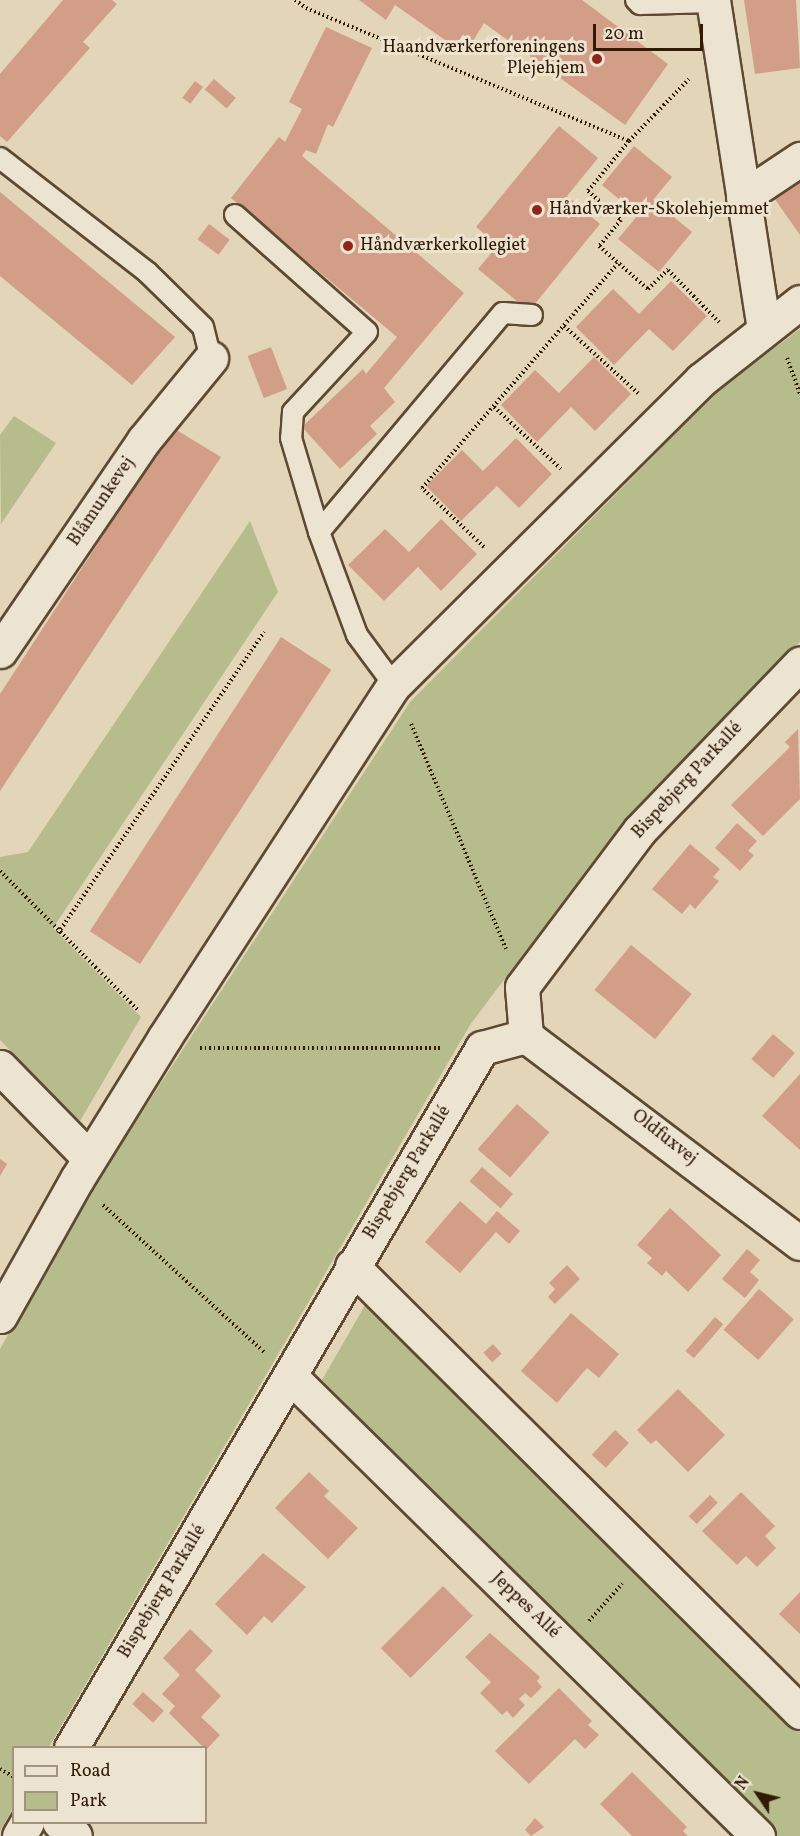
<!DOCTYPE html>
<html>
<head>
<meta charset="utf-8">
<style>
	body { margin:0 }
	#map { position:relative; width:800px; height:1836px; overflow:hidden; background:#e2d5b8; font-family:Vollkorn,serif }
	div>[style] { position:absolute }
	.green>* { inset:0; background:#b7bc8c }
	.building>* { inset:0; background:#d29e88; transform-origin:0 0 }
	.path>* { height:4px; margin-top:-2px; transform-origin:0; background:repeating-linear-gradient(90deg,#321a05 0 1.5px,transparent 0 4.5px) }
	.roads { filter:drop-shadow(2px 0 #5e4932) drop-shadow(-2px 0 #5e4932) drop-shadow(0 2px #5e4932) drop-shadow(0 -2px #5e4932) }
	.lane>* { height:20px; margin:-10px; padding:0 10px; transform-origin:10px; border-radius:10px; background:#ece4d1 }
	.street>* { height:33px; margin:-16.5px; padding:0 16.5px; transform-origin:16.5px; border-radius:16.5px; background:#ece4d1 }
	.dots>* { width:16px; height:16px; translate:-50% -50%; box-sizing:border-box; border:3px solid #ece4d1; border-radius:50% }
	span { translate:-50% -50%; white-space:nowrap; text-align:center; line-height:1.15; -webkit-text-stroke:6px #ece4d1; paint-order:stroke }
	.poi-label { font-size:18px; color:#321a05 }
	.right { translate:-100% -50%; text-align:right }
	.left { translate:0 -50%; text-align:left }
	.street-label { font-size:18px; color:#321a05 }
	.legend { position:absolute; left:12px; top:1746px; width:195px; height:78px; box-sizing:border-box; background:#ece4d1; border:2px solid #a2937f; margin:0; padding:8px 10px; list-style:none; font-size:18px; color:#321a05 }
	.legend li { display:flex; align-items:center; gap:12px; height:30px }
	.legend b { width:30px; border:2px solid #a2937f }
	.north { position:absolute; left:728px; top:1764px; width:60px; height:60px; -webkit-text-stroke:4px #ece4d1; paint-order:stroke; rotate:305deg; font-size:16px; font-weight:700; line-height:24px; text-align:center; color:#321a05 }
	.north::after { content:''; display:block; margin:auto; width:21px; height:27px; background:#321a05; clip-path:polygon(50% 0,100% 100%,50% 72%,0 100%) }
	.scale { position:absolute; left:593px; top:24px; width:110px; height:27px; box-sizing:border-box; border:3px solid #321a05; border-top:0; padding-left:8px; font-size:18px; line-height:21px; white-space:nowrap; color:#321a05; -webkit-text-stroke:4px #ece4d1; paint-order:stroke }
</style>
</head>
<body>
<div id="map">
	<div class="green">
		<i style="clip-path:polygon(800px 329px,800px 642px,743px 696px,603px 848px,470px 1025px,49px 1747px,14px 1748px,13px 1808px,0 1831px,0 1349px,93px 1187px,410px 702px,719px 390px)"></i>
		<i style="clip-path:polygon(14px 416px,56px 443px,1px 524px,0 435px)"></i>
		<i style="clip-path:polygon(250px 521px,278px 592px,53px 928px,141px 1017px,80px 1121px,0 1040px,0 857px,28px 852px)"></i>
		<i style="clip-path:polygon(368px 1300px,800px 1729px,800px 1836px,773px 1836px,322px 1380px)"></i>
	</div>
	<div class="building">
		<i style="clip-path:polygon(63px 0,112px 0,117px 4px,83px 42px,90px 48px,7px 142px,0 136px,0 74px)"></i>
		<i style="clip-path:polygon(359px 0,582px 0,668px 64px,625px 125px,484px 23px,465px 54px,395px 5px,386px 20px)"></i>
		<i style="clip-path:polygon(744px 0,796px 0,800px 68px,755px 74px)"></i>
		<i style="clip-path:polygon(326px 27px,372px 48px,333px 127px,328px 124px,316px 154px,306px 150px,302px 156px,464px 293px,384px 388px,395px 402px,370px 426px,377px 434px,340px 469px,302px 427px,363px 369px,366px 374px,397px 337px,231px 198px,279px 137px,285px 142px,302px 109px,289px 102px)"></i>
		<i style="left:214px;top:79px;width:29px;height:14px;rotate:41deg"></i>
		<i style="left:195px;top:81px;width:10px;height:21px;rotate:37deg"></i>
		<i style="clip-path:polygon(559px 126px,598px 158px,567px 196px,600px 224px,529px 311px,478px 269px,498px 245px,476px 227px)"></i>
		<i style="clip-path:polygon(634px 146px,672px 177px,653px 200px,692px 232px,659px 272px,618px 239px,638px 215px,602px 185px)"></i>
		<i style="clip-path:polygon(800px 177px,800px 235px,772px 195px)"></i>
		<i style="clip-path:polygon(0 192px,175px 337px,132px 385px,0 276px)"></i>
		<i style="left:209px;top:224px;width:26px;height:19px;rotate:37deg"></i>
		<i style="clip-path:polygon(671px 281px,707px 316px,673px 351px,649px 329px,614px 365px,576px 327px,613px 289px,639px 314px)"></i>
		<i style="left:271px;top:347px;width:45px;height:25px;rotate:69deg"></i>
		<i style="clip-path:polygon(594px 357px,631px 394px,595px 431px,571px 407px,537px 442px,501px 405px,535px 370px,559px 393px)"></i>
		<i style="clip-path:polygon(173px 428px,221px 457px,0 791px,0 694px)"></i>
		<i style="clip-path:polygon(516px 438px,552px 474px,519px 508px,497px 486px,461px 521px,426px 486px,462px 450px,483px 471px)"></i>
		<i style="clip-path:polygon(441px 519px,477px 554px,441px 591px,418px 567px,384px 601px,348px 565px,385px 529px,409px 552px)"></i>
		<i style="left:281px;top:637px;width:60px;height:351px;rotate:33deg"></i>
		<i style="clip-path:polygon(798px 729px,800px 799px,763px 836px,731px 805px,790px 747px,785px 742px)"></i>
		<i style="clip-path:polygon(737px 823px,757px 841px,748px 851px,754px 855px,740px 871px,715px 848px)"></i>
		<i style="clip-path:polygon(690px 844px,720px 869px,713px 877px,719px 881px,695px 909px,690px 904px,682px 914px,652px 889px)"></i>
		<i style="left:631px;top:945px;width:78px;height:58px;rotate:39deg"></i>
		<i style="left:773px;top:1034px;width:29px;height:33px;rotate:41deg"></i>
		<i style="clip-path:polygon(800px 1074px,800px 1150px,762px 1116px)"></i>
		<i style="left:517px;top:1104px;width:43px;height:60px;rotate:41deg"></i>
		<i style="clip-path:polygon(0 1159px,7px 1164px,0 1176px)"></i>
		<i style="left:482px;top:1167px;width:41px;height:19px;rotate:41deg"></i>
		<i style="clip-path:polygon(460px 1201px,486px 1224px,497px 1211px,520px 1231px,509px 1244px,496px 1232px,460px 1273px,425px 1242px)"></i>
		<i style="clip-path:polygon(670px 1208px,721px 1255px,688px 1292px,666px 1271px,662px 1276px,647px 1263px,652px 1258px,637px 1245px)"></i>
		<i style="clip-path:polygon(747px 1249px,760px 1260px,750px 1272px,759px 1280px,745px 1298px,722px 1279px)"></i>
		<i style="clip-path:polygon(567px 1265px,580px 1279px,555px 1304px,548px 1297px,555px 1289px,549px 1283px)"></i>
		<i style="left:759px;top:1289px;width:46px;height:54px;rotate:41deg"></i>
		<i style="clip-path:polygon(571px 1313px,619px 1354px,599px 1378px,587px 1368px,557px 1403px,521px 1371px)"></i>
		<i style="left:715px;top:1317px;width:11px;height:45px;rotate:41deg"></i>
		<i style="left:493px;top:1344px;width:13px;height:13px;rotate:48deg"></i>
		<i style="clip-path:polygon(678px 1389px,725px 1435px,688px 1472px,656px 1440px,651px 1444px,637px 1430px)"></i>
		<i style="left:615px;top:1430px;width:19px;height:34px;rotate:43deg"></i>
		<i style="clip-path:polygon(309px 1472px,329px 1491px,324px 1496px,358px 1528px,328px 1559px,275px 1508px)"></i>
		<i style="clip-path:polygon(741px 1492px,775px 1526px,765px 1536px,776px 1548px,757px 1567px,746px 1556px,737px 1565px,702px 1531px)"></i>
		<i style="left:710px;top:1495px;width:11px;height:30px;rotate:45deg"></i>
		<i style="clip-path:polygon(263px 1553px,306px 1587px,272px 1623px,264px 1616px,247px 1635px,215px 1604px)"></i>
		<i style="left:443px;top:1586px;width:42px;height:88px;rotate:45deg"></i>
		<i style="clip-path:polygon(800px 1592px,800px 1634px,779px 1614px)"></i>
		<i style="clip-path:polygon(190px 1629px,213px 1651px,195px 1670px,221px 1696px,201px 1717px,220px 1735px,206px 1750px,169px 1713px,175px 1706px,162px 1694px,180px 1675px,163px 1658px)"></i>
		<i style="clip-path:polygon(490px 1633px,540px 1677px,537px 1681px,542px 1687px,531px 1698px,525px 1693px,519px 1699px,525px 1705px,513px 1718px,507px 1711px,502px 1715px,480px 1693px,491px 1682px,465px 1657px)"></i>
		<i style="clip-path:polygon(559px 1688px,592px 1721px,588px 1725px,599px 1735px,585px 1749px,575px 1739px,529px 1784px,495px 1751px)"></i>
		<i style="left:143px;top:1692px;width:28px;height:16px;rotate:42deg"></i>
		<i style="clip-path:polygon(632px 1772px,687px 1827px,683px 1831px,688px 1836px,632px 1836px,600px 1804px)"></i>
		<i style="clip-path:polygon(535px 1818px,544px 1827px,531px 1836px,525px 1830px)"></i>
	</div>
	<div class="path">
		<i style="left:295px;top:0;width:14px;rotate:36deg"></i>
		<i style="left:306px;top:8px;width:349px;rotate:22.4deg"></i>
		<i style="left:629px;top:141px;width:86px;rotate:-45.9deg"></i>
		<i style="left:629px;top:141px;width:65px;rotate:129.4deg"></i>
		<i style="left:588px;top:191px;width:44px;rotate:41.3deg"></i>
		<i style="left:621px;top:220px;width:34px;rotate:130deg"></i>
		<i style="left:599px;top:246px;width:65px;rotate:41.3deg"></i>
		<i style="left:648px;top:289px;width:28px;rotate:-44deg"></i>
		<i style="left:668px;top:270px;width:73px;rotate:45.6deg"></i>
		<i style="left:564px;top:326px;width:100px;rotate:42.2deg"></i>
		<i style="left:787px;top:358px;width:38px;rotate:70deg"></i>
		<i style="left:494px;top:407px;width:91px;rotate:42.8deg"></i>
		<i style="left:484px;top:547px;width:86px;rotate:-136.4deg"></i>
		<i style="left:422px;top:488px;width:298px;rotate:-48.9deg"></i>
		<i style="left:411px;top:724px;width:244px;rotate:67.1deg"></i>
		<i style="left:0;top:871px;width:197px;rotate:45.2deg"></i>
		<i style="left:58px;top:933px;width:365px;rotate:-55.6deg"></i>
		<i style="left:200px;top:1048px;width:242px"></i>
		<i style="left:103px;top:1205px;width:218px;rotate:42.4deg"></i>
		<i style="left:589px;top:1621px;width:50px;rotate:-48.3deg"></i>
		<i style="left:0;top:1769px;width:16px;rotate:30deg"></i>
	</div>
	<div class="roads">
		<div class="lane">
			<i style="left:636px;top:0;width:6px;rotate:45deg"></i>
			<i style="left:640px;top:4px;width:74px;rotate:-1.5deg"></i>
			<i style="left:0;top:158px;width:186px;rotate:37.8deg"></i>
			<i style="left:147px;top:272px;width:78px;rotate:44.5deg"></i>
			<i style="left:203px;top:327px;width:32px;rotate:76deg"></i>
			<i style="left:235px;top:215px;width:176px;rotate:41.6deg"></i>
			<i style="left:367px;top:332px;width:109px;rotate:132.8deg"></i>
			<i style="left:293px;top:412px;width:26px;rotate:94deg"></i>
			<i style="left:291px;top:438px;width:98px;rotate:73.4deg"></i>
			<i style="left:319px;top:532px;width:286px;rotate:-50deg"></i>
			<i style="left:503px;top:313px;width:29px;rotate:4deg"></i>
			<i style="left:319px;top:532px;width:110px;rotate:69.7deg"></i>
			<i style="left:357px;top:635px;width:62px;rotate:53.5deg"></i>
		</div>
		<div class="street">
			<i style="left:713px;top:0;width:333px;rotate:81.2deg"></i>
			<i style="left:743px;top:197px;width:69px;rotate:-33.7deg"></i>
			<i style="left:0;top:651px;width:255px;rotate:-55.7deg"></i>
			<i style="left:144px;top:440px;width:106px;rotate:-50.7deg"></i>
			<i style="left:526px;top:1036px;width:49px;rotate:-94.7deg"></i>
			<i style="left:522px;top:987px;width:196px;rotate:-53.1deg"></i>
			<i style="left:640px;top:830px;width:231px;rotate:-46.1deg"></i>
			<i style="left:526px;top:1036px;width:343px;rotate:37.1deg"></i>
			<i style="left:0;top:1067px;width:127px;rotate:45.6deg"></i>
			<i style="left:352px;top:1266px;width:632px;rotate:44.87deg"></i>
			<i style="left:0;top:1316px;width:157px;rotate:-60.7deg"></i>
			<i style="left:77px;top:1179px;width:167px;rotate:-58.2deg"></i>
			<i style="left:165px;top:1037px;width:420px;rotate:-57deg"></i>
			<i style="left:394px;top:685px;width:433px;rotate:-44.8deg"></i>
			<i style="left:701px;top:380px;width:126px;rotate:-38.2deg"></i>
			<i style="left:291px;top:1377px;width:655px;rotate:44.51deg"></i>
			<i style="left:71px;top:1748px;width:812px;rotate:-59.58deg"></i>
			<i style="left:482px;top:1048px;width:46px;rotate:-15.3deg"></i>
			<i style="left:59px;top:1822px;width:21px;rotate:41deg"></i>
			<i style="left:19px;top:1836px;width:16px;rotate:-60deg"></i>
		</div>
	</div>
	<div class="dots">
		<i style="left:597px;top:59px;background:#8f2418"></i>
		<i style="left:537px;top:210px;background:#8f2418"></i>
		<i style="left:348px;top:246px;background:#8f2418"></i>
	</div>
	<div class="poi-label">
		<span class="right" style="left:585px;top:59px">Haandværkerforeningens<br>Plejehjem</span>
		<span class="left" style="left:549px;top:210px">Håndværker-Skolehjemmet</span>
		<span class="left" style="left:360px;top:246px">Håndværkerkollegiet</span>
	</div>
	<div class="street-label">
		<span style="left:102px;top:502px;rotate:-56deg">Blåmunkevej</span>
		<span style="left:688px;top:781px;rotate:-47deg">Bispebjerg Parkallé</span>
		<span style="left:664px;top:1138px;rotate:38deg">Oldfuxvej</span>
		<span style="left:408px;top:1173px;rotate:-59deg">Bispebjerg Parkallé</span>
		<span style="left:163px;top:1592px;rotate:-59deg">Bispebjerg Parkallé</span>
		<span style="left:525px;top:1606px;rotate:44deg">Jeppes Allé</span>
	</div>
	<ul class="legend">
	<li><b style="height:8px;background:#ece4d1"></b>Road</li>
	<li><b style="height:16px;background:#b7bc8c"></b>Park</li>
	</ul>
	<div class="north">N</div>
	<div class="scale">20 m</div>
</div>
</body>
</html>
